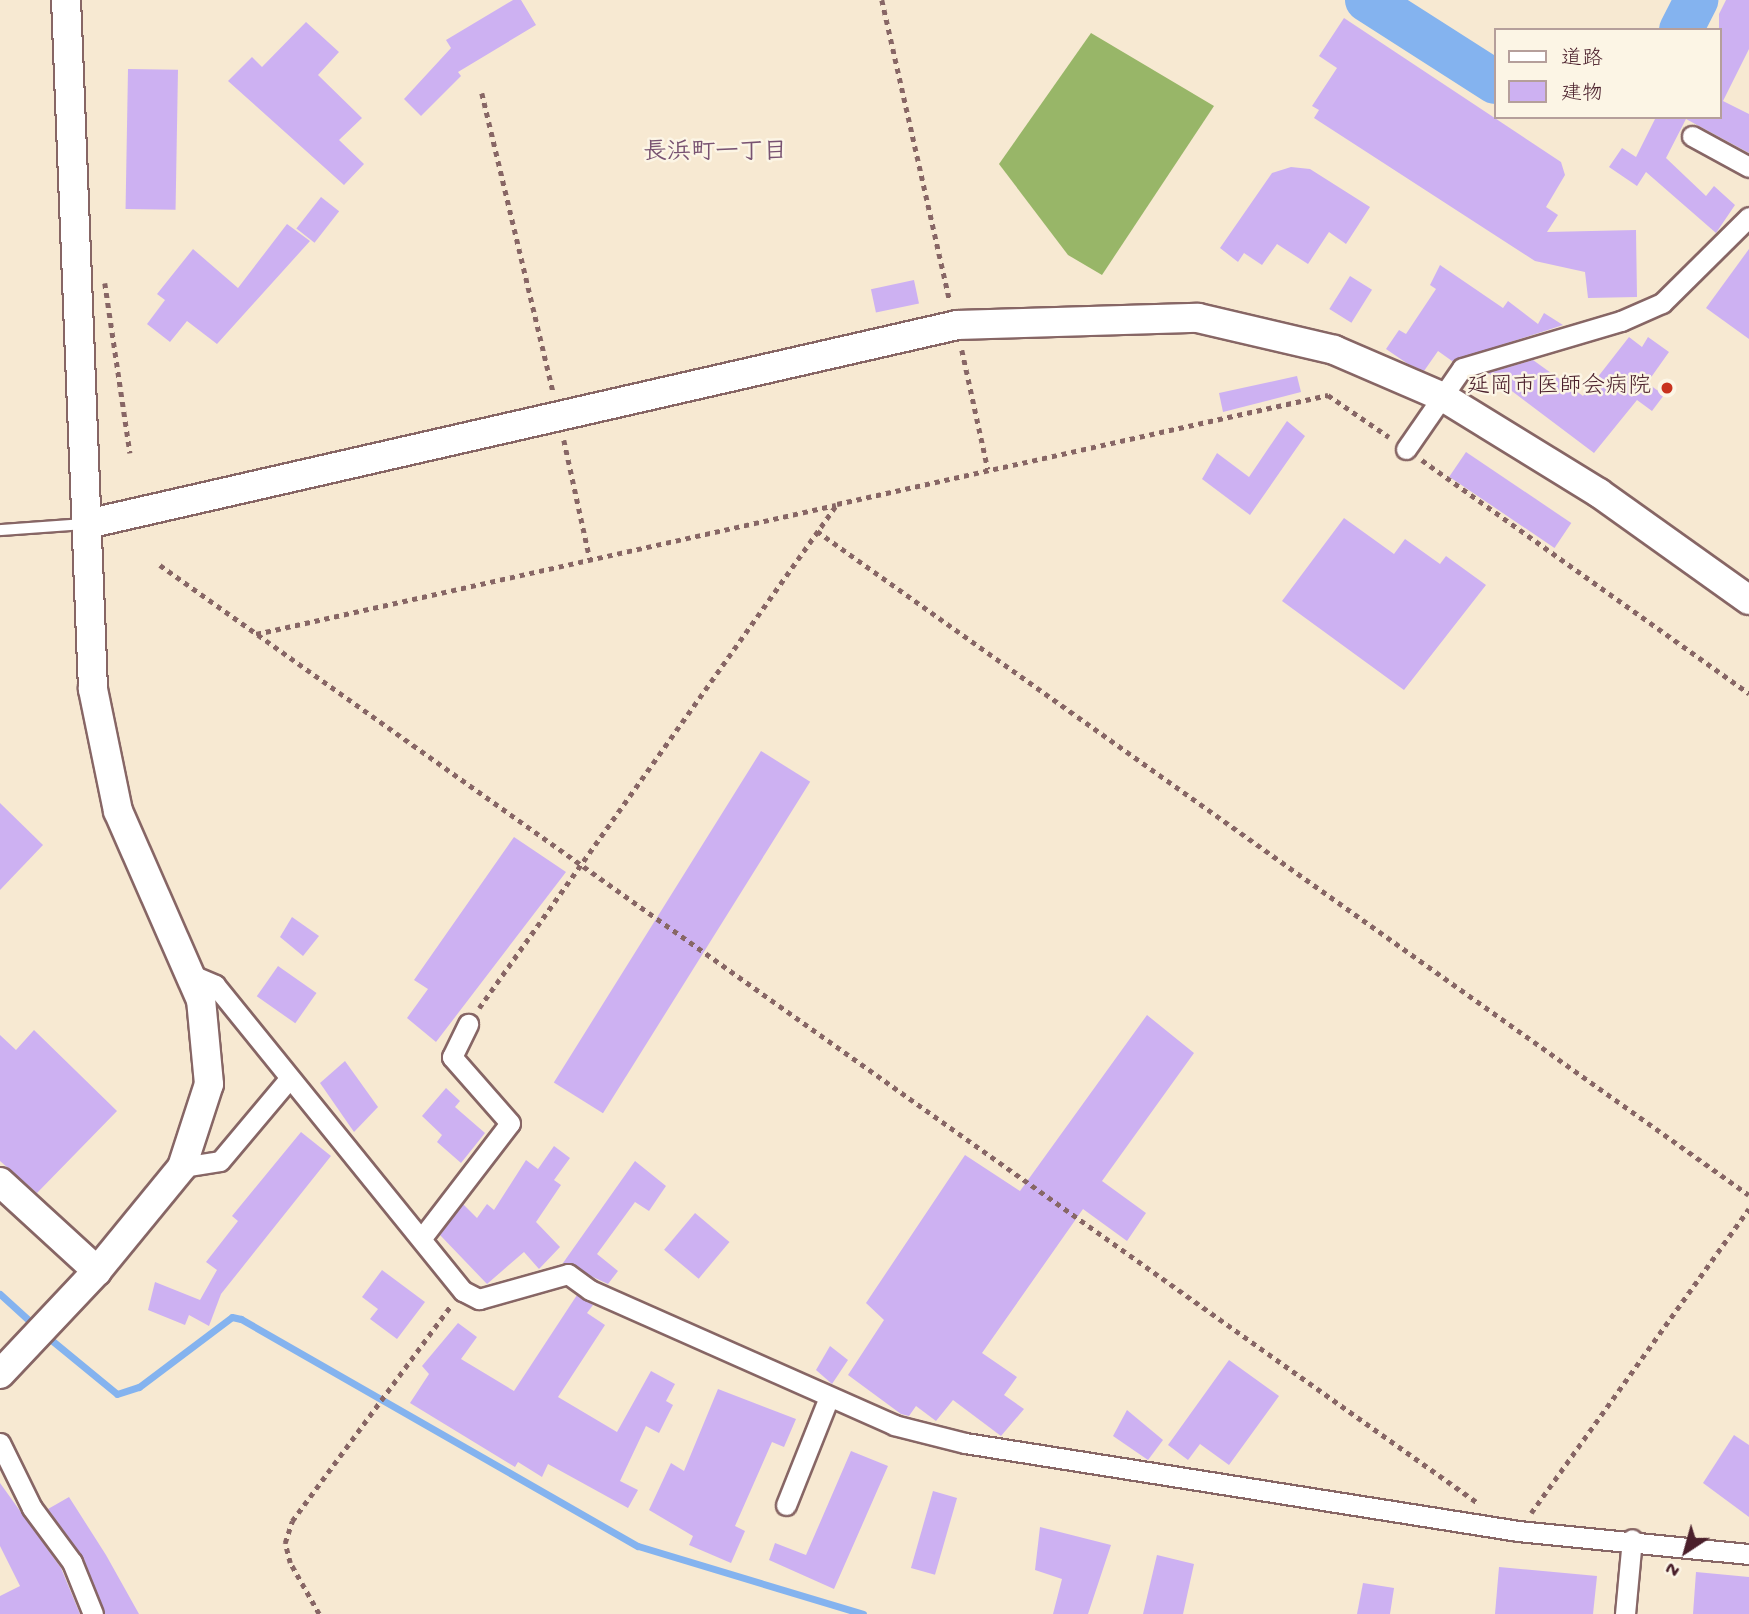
<!DOCTYPE html>
<html>
<head>
<meta charset="utf-8">
<style>
	body { margin:0 }
	#map { position:relative; width:1749px; height:1614px; overflow:hidden; background:#f7e9d2; font-family:"Gochi Hand","Klee One",sans-serif }
	div>[style] { position:absolute }
	.forest>* { inset:0; background:#98b668 }
	.stream>* { height:7px; margin:-3.5px; padding:0 3.5px; transform-origin:3.5px; border-radius:3.5px; background:#84b3ef }
	.river>* { height:44px; margin:-22px; padding:0 22px; transform-origin:22px; border-radius:22px; background:#84b3ef }
	.building>* { inset:0; background:#cdb1f2; transform-origin:0 0 }
	.path>* { height:4.5px; margin-top:-2.25px; transform-origin:0; background:repeating-linear-gradient(90deg,#876665 0 5px,transparent 0 10px) }
	.roads { filter:drop-shadow(2px 0 #876665) drop-shadow(-2px 0 #876665) drop-shadow(0 2px #876665) drop-shadow(0 -2px #876665) }
	.lane>* { height:10px; margin:-5px; padding:0 5px; transform-origin:5px; border-radius:5px; background:#fff }
	.street>* { height:19px; margin:-9.5px; padding:0 9.5px; transform-origin:9.5px; border-radius:9.5px; background:#fff }
	.secondary>* { height:28px; margin:-14px; padding:0 14px; transform-origin:14px; border-radius:14px; background:#fff }
	.dots>* { width:19px; height:19px; translate:-50% -50%; box-sizing:border-box; border:4px solid #fcf5e5; border-radius:50% }
	span { translate:-50% -50%; white-space:nowrap; text-align:center; line-height:1.15; -webkit-text-stroke:5px #fcf5e5; paint-order:stroke }
	.poi-label { font-size:23px; color:#4a1f2b }
	.right { translate:-100% -50%; text-align:right }
	.neighbourhood-label { font-size:24px; color:#785271; font-weight:700 }
	.legend { position:absolute; left:1494px; top:28px; width:228px; height:91px; box-sizing:border-box; background:#fcf5e5; border:2px solid #b59f9b; margin:0; padding:9px 12px; list-style:none; font-size:21px; color:#4a1f2b }
	.legend li { display:flex; align-items:center; gap:14px; height:35px }
	.legend b { width:35px; border:2px solid #b59f9b }
	.north { position:absolute; left:1651px; top:1516px; width:70px; height:70px; -webkit-text-stroke:5px #fcf5e5; paint-order:stroke; rotate:216deg; font-size:19px; font-weight:700; line-height:28px; text-align:center; color:#4a1f2b }
	.north::after { content:''; display:block; margin:auto; width:24px; height:32px; background:#4a1f2b; clip-path:polygon(50% 0,100% 100%,50% 72%,0 100%) }
</style>
</head>
<body>
<div id="map">
	<div class="forest">
		<i style="clip-path:polygon(1091px 33px,1214px 106px,1102px 275px,1068px 255px,999px 164px)"></i>
	</div>
	<div class="stream">
		<i style="left:0;top:1294px;width:47px;rotate:42.4deg"></i>
		<i style="left:44px;top:1334px;width:94px;rotate:39.4deg"></i>
		<i style="left:117px;top:1394px;width:23px;rotate:-18deg"></i>
		<i style="left:139px;top:1387px;width:116px;rotate:-37deg"></i>
		<i style="left:232px;top:1317px;width:9px;rotate:13deg"></i>
		<i style="left:241px;top:1319px;width:457px;rotate:29.8deg"></i>
		<i style="left:638px;top:1546px;width:235px;rotate:16.8deg"></i>
	</div>
	<div class="river">
		<i style="left:1367px;top:0;width:152px;rotate:32.6deg"></i>
		<i style="left:1681px;top:30px;width:34px;rotate:-63deg"></i>
	</div>
	<div class="building">
		<i style="clip-path:polygon(513px 0,521px 0,536px 25px,458px 72px,461px 76px,421px 116px,404px 99px,451px 48px,446px 40px)"></i>
		<i style="clip-path:polygon(1726px 0,1749px 0,1749px 49px,1723px 101px,1749px 114px,1749px 153px,1686px 119px,1666px 158px,1706px 196px,1714px 186px,1735px 205px,1716px 233px,1646px 172px,1637px 186px,1609px 167px,1622px 148px,1636px 157px,1656px 117px,1719px 117px,1719px 14px)"></i>
		<i style="clip-path:polygon(1344px 18px,1561px 162px,1565px 175px,1546px 207px,1558px 215px,1547px 232px,1636px 230px,1637px 297px,1588px 298px,1585px 272px,1535px 261px,1314px 118px,1319px 110px,1312px 106px,1337px 68px,1319px 56px)"></i>
		<i style="clip-path:polygon(306px 22px,339px 52px,318px 75px,362px 118px,339px 140px,364px 164px,344px 185px,228px 81px,252px 57px,262px 67px)"></i>
		<i style="left:128px;top:69px;width:50px;height:140px;rotate:1deg"></i>
		<i style="clip-path:polygon(1291px 167px,1310px 169px,1370px 207px,1346px 244px,1329px 232px,1308px 264px,1277px 244px,1262px 265px,1244px 253px,1238px 262px,1220px 248px,1272px 173px)"></i>
		<i style="left:321px;top:197px;width:23px;height:40px;rotate:38deg"></i>
		<i style="clip-path:polygon(287px 224px,310px 241px,217px 344px,187px 321px,170px 342px,147px 324px,165px 300px,157px 294px,193px 249px,238px 288px)"></i>
		<i style="clip-path:polygon(1749px 249px,1749px 339px,1706px 308px)"></i>
		<i style="clip-path:polygon(1440px 265px,1503px 308px,1508px 301px,1538px 324px,1544px 313px,1563px 325px,1452px 361px,1438px 351px,1424px 371px,1408px 364px,1386px 349px,1399px 330px,1406px 334px,1436px 289px,1430px 285px)"></i>
		<i style="left:1350px;top:276px;width:26px;height:39px;rotate:32deg"></i>
		<i style="left:914px;top:280px;width:24px;height:44px;rotate:78deg"></i>
		<i style="clip-path:polygon(1629px 337px,1642px 347px,1648px 337px,1669px 352px,1647px 383px,1664px 395px,1652px 411px,1637px 400px,1594px 453px,1488px 373px,1533px 360px,1583px 396px)"></i>
		<i style="clip-path:polygon(1297px 376px,1301px 392px,1223px 412px,1219px 393px)"></i>
		<i style="clip-path:polygon(1287px 421px,1305px 436px,1250px 515px,1202px 479px,1217px 453px,1249px 477px)"></i>
		<i style="left:1466px;top:452px;width:127px;height:30px;rotate:34deg"></i>
		<i style="clip-path:polygon(1344px 518px,1394px 554px,1405px 539px,1440px 564px,1446px 556px,1486px 585px,1404px 690px,1282px 601px)"></i>
		<i style="left:761px;top:751px;width:58px;height:391px;rotate:32deg"></i>
		<i style="clip-path:polygon(0 803px,43px 845px,0 890px)"></i>
		<i style="clip-path:polygon(514px 837px,566px 872px,436px 1042px,407px 1018px,428px 989px,414px 980px)"></i>
		<i style="clip-path:polygon(292px 917px,319px 936px,303px 956px,280px 937px)"></i>
		<i style="left:278px;top:966px;width:47px;height:37px;rotate:35deg"></i>
		<i style="clip-path:polygon(1147px 1015px,1194px 1053px,1102px 1181px,1146px 1213px,1127px 1241px,1083px 1209px,982px 1353px,1017px 1377px,1004px 1395px,1024px 1409px,1001px 1436px,953px 1400px,936px 1421px,916px 1406px,909px 1416px,901px 1414px,848px 1375px,884px 1320px,866px 1303px,965px 1155px,1020px 1191px)"></i>
		<i style="clip-path:polygon(34px 1030px,117px 1111px,37px 1193px,0 1161px,0 1035px,16px 1050px)"></i>
		<i style="clip-path:polygon(345px 1061px,378px 1107px,354px 1132px,320px 1083px)"></i>
		<i style="clip-path:polygon(446px 1088px,460px 1101px,455px 1107px,485px 1133px,461px 1163px,437px 1142px,442px 1135px,422px 1116px)"></i>
		<i style="clip-path:polygon(301px 1132px,331px 1156px,221px 1294px,209px 1326px,189px 1315px,185px 1325px,148px 1310px,155px 1282px,200px 1300px,217px 1270px,206px 1262px,238px 1221px,232px 1216px)"></i>
		<i style="clip-path:polygon(554px 1146px,570px 1158px,554px 1180px,561px 1185px,536px 1222px,560px 1247px,539px 1269px,524px 1252px,487px 1284px,440px 1235px,463px 1204px,477px 1218px,487px 1204px,494px 1210px,526px 1160px,538px 1169px)"></i>
		<i style="clip-path:polygon(635px 1161px,666px 1186px,649px 1211px,635px 1202px,597px 1254px,618px 1271px,608px 1284px,563px 1263px)"></i>
		<i style="left:695px;top:1213px;width:45px;height:48px;rotate:40deg"></i>
		<i style="clip-path:polygon(382px 1270px,425px 1302px,397px 1339px,370px 1319px,378px 1309px,362px 1297px)"></i>
		<i style="clip-path:polygon(577px 1295px,593px 1305px,587px 1313px,605px 1325px,558px 1397px,617px 1432px,651px 1371px,675px 1384px,666px 1401px,673px 1405px,659px 1433px,646px 1426px,620px 1481px,638px 1490px,628px 1508px,548px 1464px,542px 1477px,518px 1462px,515px 1467px,410px 1403px,429px 1374px,422px 1366px,458px 1323px,477px 1337px,461px 1359px,514px 1391px)"></i>
		<i style="clip-path:polygon(830px 1346px,848px 1360px,832px 1384px,816px 1370px)"></i>
		<i style="clip-path:polygon(1229px 1360px,1279px 1396px,1229px 1465px,1200px 1444px,1188px 1460px,1168px 1445px)"></i>
		<i style="clip-path:polygon(718px 1389px,796px 1419px,784px 1447px,772px 1442px,735px 1526px,745px 1531px,731px 1563px,689px 1545px,693px 1536px,649px 1510px,671px 1463px,684px 1471px)"></i>
		<i style="clip-path:polygon(1127px 1410px,1163px 1440px,1148px 1460px,1113px 1436px)"></i>
		<i style="clip-path:polygon(1734px 1435px,1749px 1445px,1749px 1517px,1703px 1483px)"></i>
		<i style="clip-path:polygon(851px 1451px,888px 1466px,834px 1589px,769px 1560px,775px 1543px,806px 1555px)"></i>
		<i style="clip-path:polygon(0 1483px,61px 1568px,80px 1614px,0 1614px,0 1596px,20px 1586px,0 1546px)"></i>
		<i style="left:933px;top:1491px;width:25px;height:80px;rotate:16deg"></i>
		<i style="clip-path:polygon(69px 1497px,106px 1555px,139px 1614px,105px 1614px,83px 1557px,48px 1509px)"></i>
		<i style="clip-path:polygon(1040px 1527px,1111px 1545px,1088px 1614px,1053px 1614px,1062px 1579px,1035px 1570px)"></i>
		<i style="clip-path:polygon(1157px 1555px,1194px 1564px,1183px 1614px,1143px 1614px)"></i>
		<i style="clip-path:polygon(1499px 1567px,1597px 1576px,1593px 1614px,1495px 1614px)"></i>
		<i style="clip-path:polygon(1696px 1572px,1749px 1577px,1749px 1614px,1693px 1614px)"></i>
		<i style="clip-path:polygon(1363px 1583px,1394px 1588px,1390px 1614px,1357px 1614px)"></i>
	</div>
	<div class="path">
		<i style="left:882px;top:0;width:309px;rotate:77.3deg"></i>
		<i style="left:482px;top:93px;width:306px;rotate:76.6deg"></i>
		<i style="left:105px;top:283px;width:172px;rotate:81.6deg"></i>
		<i style="left:962px;top:350px;width:122px;rotate:77.7deg"></i>
		<i style="left:564px;top:440px;width:122px;rotate:77.7deg"></i>
		<i style="left:1422px;top:460px;width:402px;rotate:35.5deg"></i>
		<i style="left:817px;top:531px;width:1144px;rotate:35.47deg"></i>
		<i style="left:160px;top:565px;width:1618px;rotate:35.44deg"></i>
		<i style="left:256px;top:634px;width:594px;rotate:-12.54deg"></i>
		<i style="left:479px;top:1008px;width:618px;rotate:-54.61deg"></i>
		<i style="left:837px;top:504px;width:503px;rotate:-12.52deg"></i>
		<i style="left:1328px;top:395px;width:74px;rotate:34.5deg"></i>
		<i style="left:1531px;top:1513px;width:374px;rotate:-54.4deg"></i>
		<i style="left:319px;top:1614px;width:59px;rotate:-119.6deg"></i>
		<i style="left:290px;top:1563px;width:21px;rotate:-104deg"></i>
		<i style="left:285px;top:1543px;width:23px;rotate:-72deg"></i>
		<i style="left:292px;top:1521px;width:268px;rotate:-53.6deg"></i>
	</div>
	<div class="roads">
		<div class="lane">
			<i style="left:0;top:530px;width:83px;rotate:-4.1deg"></i>
		</div>
		<div class="street">
			<i style="left:1692px;top:136px;width:65px;rotate:28.5deg"></i>
			<i style="left:1406px;top:449px;width:98px;rotate:-55.3deg"></i>
			<i style="left:1462px;top:368px;width:166px;rotate:-16.5deg"></i>
			<i style="left:1621px;top:321px;width:45px;rotate:-23.7deg"></i>
			<i style="left:1662px;top:303px;width:122px;rotate:-44.7deg"></i>
			<i style="left:192px;top:975px;width:25px;rotate:23deg"></i>
			<i style="left:215px;top:985px;width:394px;rotate:51deg"></i>
			<i style="left:463px;top:1291px;width:18px;rotate:27deg"></i>
			<i style="left:479px;top:1299px;width:92px;rotate:-15.7deg"></i>
			<i style="left:568px;top:1274px;width:27px;rotate:36deg"></i>
			<i style="left:590px;top:1290px;width:333px;rotate:23.9deg"></i>
			<i style="left:894px;top:1425px;width:73px;rotate:14.2deg"></i>
			<i style="left:965px;top:1443px;width:560px;rotate:9.04deg"></i>
			<i style="left:1518px;top:1531px;width:232px;rotate:5.7deg"></i>
			<i style="left:182px;top:1167px;width:38px;rotate:-9deg"></i>
			<i style="left:220px;top:1161px;width:106px;rotate:-50deg"></i>
			<i style="left:421px;top:1239px;width:146px;rotate:-52.5deg"></i>
			<i style="left:510px;top:1123px;width:88px;rotate:-131.3deg"></i>
			<i style="left:452px;top:1057px;width:37px;rotate:-64deg"></i>
			<i style="left:0;top:1443px;width:72px;rotate:63.8deg"></i>
			<i style="left:32px;top:1508px;width:67px;rotate:53.5deg"></i>
			<i style="left:72px;top:1562px;width:56px;rotate:68deg"></i>
			<i style="left:786px;top:1505px;width:116px;rotate:-68.3deg"></i>
			<i style="left:1625px;top:1614px;width:75px;rotate:-84.7deg"></i>
		</div>
		<div class="secondary">
			<i style="left:87px;top:524px;width:892px;rotate:-12.88deg"></i>
			<i style="left:957px;top:325px;width:241px;rotate:-1.7deg"></i>
			<i style="left:1198px;top:318px;width:140px;rotate:13.2deg"></i>
			<i style="left:1334px;top:350px;width:119px;rotate:23.3deg"></i>
			<i style="left:1443px;top:397px;width:183px;rotate:31.6deg"></i>
			<i style="left:1599px;top:493px;width:184px;rotate:35.5deg"></i>
			<i style="left:0;top:1182px;width:132px;rotate:42.5deg"></i>
			<i style="left:0;top:1374px;width:141px;rotate:-46.7deg"></i>
			<i style="left:97px;top:1271px;width:134px;rotate:-50.7deg"></i>
			<i style="left:182px;top:1167px;width:87px;rotate:-72deg"></i>
			<i style="left:209px;top:1084px;width:84px;rotate:-95.4deg"></i>
			<i style="left:201px;top:1000px;width:206px;rotate:-113.7deg"></i>
			<i style="left:118px;top:811px;width:125px;rotate:-101.6deg"></i>
			<i style="left:93px;top:689px;width:690px;rotate:-92.24deg"></i>
		</div>
	</div>
	<div class="dots">
		<i style="left:1667px;top:388px;background:#c8321e"></i>
	</div>
	<div class="poi-label">
		<span class="right" style="left:1651px;top:388px">延岡市医師会病院</span>
	</div>
	<div class="neighbourhood-label">
		<span style="left:715px;top:154px">長浜町一丁目</span>
	</div>
	<ul class="legend">
	<li><b style="height:9px;background:#fff"></b>道路</li>
	<li><b style="height:19px;background:#cdb1f2"></b>建物</li>
	</ul>
	<div class="north">N</div>
</div>
</body>
</html>
